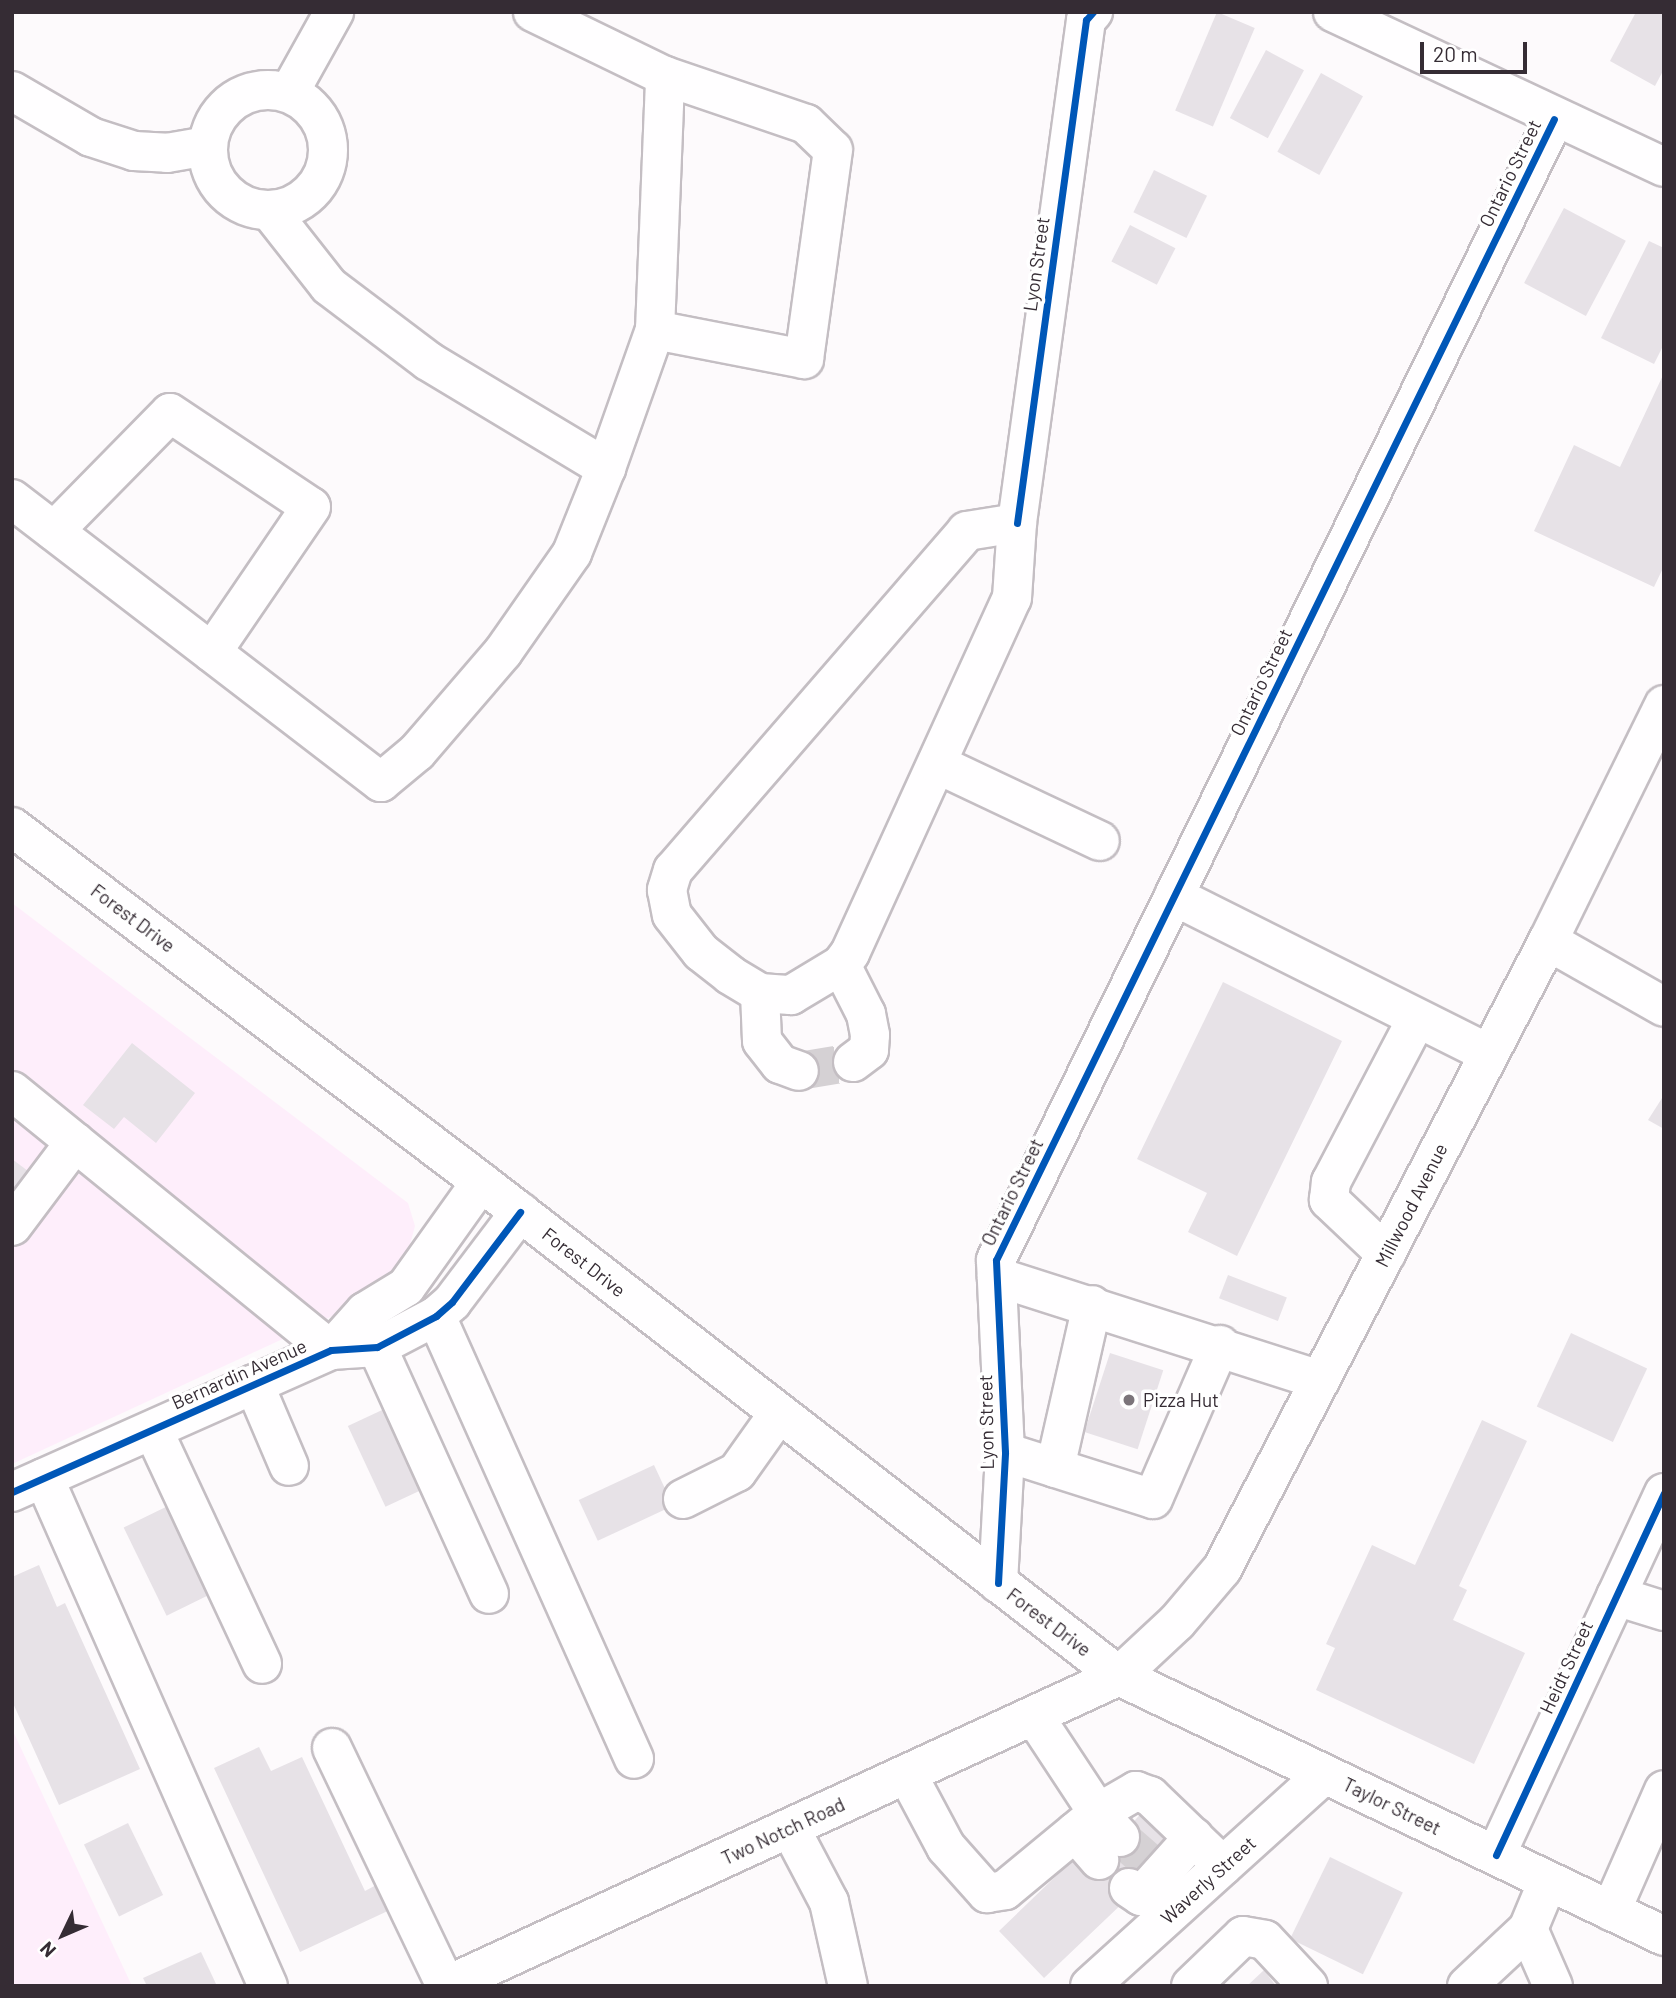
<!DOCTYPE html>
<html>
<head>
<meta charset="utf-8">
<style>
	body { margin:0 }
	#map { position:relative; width:1676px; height:1998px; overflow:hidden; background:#fdfafc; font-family:Barlow,sans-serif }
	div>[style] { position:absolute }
	.built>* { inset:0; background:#feeefb }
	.building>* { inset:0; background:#e7e2e7; transform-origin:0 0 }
	.minor-tunnel>* { height:38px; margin-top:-19px; transform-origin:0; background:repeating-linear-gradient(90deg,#d5d1d4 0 38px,transparent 0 57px) }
	.roads { filter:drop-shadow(2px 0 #c4bec3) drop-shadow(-2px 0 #c4bec3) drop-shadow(0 2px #c4bec3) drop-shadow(0 -2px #c4bec3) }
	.minor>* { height:38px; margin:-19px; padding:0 19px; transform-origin:19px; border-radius:19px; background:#fffeff }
	.minor>.ring { margin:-19px; padding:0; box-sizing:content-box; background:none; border:38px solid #fffeff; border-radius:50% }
	.major>* { height:38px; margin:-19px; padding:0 19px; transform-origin:19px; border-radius:19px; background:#fffeff }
	.cycleway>* { height:7px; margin:-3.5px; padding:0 3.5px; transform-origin:3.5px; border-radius:3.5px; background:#0057b8 }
	.dots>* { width:19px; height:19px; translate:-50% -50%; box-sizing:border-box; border:4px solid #fff; border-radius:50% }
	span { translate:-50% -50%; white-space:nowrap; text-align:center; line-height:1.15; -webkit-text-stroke:7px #fff; paint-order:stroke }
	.street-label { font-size:19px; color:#352c34 }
	.poi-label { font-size:19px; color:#352c34 }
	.left { translate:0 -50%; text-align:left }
	.frame { position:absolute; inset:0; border:14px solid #352c34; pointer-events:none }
	.north { position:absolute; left:28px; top:1900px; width:70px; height:70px; -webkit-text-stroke:5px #fff; paint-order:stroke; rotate:226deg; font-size:19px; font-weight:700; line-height:28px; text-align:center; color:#352c34 }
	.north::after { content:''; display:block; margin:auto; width:24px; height:32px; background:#352c34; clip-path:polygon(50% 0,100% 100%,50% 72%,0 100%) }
	.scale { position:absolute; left:1420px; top:42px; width:107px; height:32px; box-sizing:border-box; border:4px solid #352c34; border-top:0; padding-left:9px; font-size:21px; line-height:24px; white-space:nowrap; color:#352c34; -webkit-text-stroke:5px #fff; paint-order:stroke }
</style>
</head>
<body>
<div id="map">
	<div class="built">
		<i style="clip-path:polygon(12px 903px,408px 1203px,415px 1226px,408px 1252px,378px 1295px,12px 1464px)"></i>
		<i style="clip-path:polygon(12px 1729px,132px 1986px,12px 1986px)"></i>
	</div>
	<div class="building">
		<i style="left:1217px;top:12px;width:41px;height:107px;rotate:23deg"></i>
		<i style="clip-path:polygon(1636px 12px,1664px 12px,1664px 69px,1655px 86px,1610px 61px)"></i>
		<i style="left:1266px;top:50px;width:43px;height:77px;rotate:28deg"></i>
		<i style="left:1321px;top:73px;width:48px;height:90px;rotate:29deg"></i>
		<i style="left:1154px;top:170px;width:59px;height:47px;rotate:26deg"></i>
		<i style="left:1564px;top:208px;width:70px;height:85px;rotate:28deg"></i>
		<i style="left:1130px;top:225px;width:51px;height:41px;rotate:27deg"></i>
		<i style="clip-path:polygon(1649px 241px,1664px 248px,1664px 344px,1654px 364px,1601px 338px)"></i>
		<i style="clip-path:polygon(1664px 373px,1664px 566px,1654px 587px,1534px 531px,1574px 445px,1620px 467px)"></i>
		<i style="clip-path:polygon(1223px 982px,1342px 1041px,1237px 1256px,1188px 1232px,1207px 1193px,1137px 1159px)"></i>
		<i style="clip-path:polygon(132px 1043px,195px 1093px,156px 1143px,124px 1117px,114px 1129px,83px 1105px)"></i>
		<i style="clip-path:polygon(1664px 1095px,1664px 1129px,1648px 1120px)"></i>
		<i style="clip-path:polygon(12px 1159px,28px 1171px,12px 1192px)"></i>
		<i style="left:1228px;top:1275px;width:63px;height:25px;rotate:21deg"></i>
		<i style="left:1571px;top:1333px;width:84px;height:81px;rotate:25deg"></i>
		<i style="left:1110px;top:1353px;width:56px;height:83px;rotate:18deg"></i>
		<i style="left:395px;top:1404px;width:89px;height:52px;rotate:65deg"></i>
		<i style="clip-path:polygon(1482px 1420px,1527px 1441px,1459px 1586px,1467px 1590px,1453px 1620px,1525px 1653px,1474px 1764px,1316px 1690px,1335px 1648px,1326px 1644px,1372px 1545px,1415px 1565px)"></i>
		<i style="left:654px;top:1465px;width:45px;height:83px;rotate:65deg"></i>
		<i style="left:174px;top:1503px;width:98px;height:56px;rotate:64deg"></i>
		<i style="clip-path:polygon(39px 1565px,57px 1607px,65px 1603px,140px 1769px,59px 1805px,12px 1701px,12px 1577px)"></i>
		<i style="clip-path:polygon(259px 1747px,271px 1771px,302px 1757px,365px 1891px,380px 1883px,392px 1909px,300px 1952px,214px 1768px)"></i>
		<i style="clip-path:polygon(1144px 1810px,1172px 1837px,1128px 1898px,1044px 1978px,999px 1931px,1082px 1851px,1120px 1837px)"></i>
		<i style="left:128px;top:1823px;width:80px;height:49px;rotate:64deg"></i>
		<i style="left:1330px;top:1857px;width:81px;height:91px;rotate:26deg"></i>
		<i style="clip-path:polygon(201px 1952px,217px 1986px,147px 1986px,143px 1978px)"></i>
		<i style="clip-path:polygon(1264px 1970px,1276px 1986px,1247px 1986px)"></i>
	</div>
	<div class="minor-tunnel">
		<i style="left:799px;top:1071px;width:55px;rotate:-9.5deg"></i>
		<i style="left:1120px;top:1837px;width:41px;rotate:41.1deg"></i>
	</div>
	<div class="roads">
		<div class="minor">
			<i style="left:533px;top:12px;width:147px;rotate:25.9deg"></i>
			<i style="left:665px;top:76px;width:149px;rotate:18.8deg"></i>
			<i style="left:806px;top:124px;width:37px;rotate:44deg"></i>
			<i style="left:833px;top:150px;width:211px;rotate:97.9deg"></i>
			<i style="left:804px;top:359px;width:152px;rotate:-169deg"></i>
			<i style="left:655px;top:330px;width:254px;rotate:-87.7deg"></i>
			<i style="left:1333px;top:12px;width:365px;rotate:25.1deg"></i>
			<i class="ring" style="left:208px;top:90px;width:82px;height:82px"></i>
			<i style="left:12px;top:91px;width:91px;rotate:30.2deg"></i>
			<i style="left:91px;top:137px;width:45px;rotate:18deg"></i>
			<i style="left:134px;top:151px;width:33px;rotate:3deg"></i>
			<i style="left:167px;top:153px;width:41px;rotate:-9.9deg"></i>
			<i style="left:289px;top:93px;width:93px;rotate:-60.9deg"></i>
			<i style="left:270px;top:211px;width:95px;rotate:51.8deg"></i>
			<i style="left:329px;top:286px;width:124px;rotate:37.1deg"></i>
			<i style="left:428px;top:361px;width:208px;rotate:31deg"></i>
			<i style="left:606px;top:468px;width:146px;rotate:-70.5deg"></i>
			<i style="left:12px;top:499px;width:465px;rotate:37.5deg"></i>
			<i style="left:381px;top:782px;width:47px;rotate:-39.8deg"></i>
			<i style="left:417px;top:752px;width:132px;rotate:-49.3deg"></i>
			<i style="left:503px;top:652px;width:121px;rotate:-55.1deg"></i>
			<i style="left:572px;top:553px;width:92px;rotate:-68.2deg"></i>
			<i style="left:1017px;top:523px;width:51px;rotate:170.9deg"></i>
			<i style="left:967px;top:531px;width:449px;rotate:130.9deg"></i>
			<i style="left:673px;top:870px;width:21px;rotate:107deg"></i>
			<i style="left:667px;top:890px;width:25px;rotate:79deg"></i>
			<i style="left:672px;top:915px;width:47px;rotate:51.9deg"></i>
			<i style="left:701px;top:952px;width:37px;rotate:38deg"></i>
			<i style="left:730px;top:975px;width:35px;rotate:31deg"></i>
			<i style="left:760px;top:993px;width:31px;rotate:4deg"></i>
			<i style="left:791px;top:995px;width:58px;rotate:-31deg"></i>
			<i style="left:841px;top:965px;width:15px;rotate:-53deg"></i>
			<i style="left:850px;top:953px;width:390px;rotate:-65.5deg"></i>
			<i style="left:1012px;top:598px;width:75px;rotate:-86.2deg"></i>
			<i style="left:1017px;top:523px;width:508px;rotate:-82.19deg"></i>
			<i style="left:1086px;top:20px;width:11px;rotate:-49deg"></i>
			<i style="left:54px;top:531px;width:165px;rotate:-45.5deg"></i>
			<i style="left:170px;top:413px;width:169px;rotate:33.7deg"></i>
			<i style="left:311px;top:507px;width:176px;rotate:124.3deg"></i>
			<i style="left:937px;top:764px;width:180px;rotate:25.3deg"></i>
			<i style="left:1174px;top:896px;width:352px;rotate:26.6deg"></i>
			<i style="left:1548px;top:941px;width:133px;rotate:29.6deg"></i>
			<i style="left:841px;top:965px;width:55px;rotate:63deg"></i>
			<i style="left:866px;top:1014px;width:21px;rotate:79deg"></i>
			<i style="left:870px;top:1035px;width:15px;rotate:94deg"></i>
			<i style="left:869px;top:1050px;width:20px;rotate:143deg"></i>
			<i style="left:760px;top:993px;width:48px;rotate:87.6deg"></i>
			<i style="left:762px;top:1041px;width:29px;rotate:52deg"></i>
			<i style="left:780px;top:1064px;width:20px;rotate:20deg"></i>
			<i style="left:12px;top:1091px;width:411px;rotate:39.1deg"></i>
			<i style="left:12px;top:1226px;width:105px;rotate:-53.1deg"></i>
			<i style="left:1386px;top:1254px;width:79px;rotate:-136.5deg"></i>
			<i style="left:1329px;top:1200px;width:18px;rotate:-84deg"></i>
			<i style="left:1331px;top:1182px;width:183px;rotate:-62.3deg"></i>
			<i style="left:997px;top:1277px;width:339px;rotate:17.7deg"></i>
			<i style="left:436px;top:1316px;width:485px;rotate:65.9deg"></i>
			<i style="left:377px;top:1347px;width:271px;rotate:65.6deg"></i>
			<i style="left:331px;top:1350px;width:51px;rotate:-48.2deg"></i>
			<i style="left:365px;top:1312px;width:48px;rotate:-31.4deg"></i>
			<i style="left:406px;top:1287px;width:129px;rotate:-54.5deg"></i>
			<i style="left:254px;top:1384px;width:89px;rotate:66.9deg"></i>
			<i style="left:153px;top:1430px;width:258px;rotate:65deg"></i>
			<i style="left:1005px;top:1452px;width:155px;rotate:17.6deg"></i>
			<i style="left:1153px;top:1499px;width:168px;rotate:-66.5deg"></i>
			<i style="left:1055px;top:1468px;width:167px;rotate:-77.2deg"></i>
			<i style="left:44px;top:1478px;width:555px;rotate:66.21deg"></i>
			<i style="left:12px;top:1492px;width:349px;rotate:-24deg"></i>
			<i style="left:331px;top:1350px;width:46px;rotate:-3.7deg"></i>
			<i style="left:377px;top:1347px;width:67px;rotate:-27.7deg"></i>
			<i style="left:436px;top:1316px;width:21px;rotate:-41deg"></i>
			<i style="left:452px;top:1302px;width:113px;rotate:-52.9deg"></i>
			<i style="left:683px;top:1499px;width:60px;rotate:-26.6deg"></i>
			<i style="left:737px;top:1472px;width:72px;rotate:-54.6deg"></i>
			<i style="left:998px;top:1583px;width:131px;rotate:-86.9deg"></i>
			<i style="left:1005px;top:1452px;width:192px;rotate:-92.7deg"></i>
			<i style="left:996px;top:1260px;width:1270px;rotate:-63.94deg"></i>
			<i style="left:1616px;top:1596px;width:50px;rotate:17.4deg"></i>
			<i style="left:332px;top:1748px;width:264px;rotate:64.4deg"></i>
			<i style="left:907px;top:1774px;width:83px;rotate:61.9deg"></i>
			<i style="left:946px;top:1847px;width:62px;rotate:48.3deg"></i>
			<i style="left:987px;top:1893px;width:18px;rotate:-9deg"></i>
			<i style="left:1005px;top:1890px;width:121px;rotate:-39.6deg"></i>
			<i style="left:1098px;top:1813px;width:116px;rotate:-123.4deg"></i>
			<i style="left:790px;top:1828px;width:84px;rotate:62.2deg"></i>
			<i style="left:829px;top:1902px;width:86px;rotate:77.3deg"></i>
			<i style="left:1075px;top:1832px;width:37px;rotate:49deg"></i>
			<i style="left:1120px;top:1837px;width:33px;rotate:-133deg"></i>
			<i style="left:1098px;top:1813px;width:44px;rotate:-30.1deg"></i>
			<i style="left:1136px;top:1791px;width:15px;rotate:20deg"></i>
			<i style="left:1150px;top:1796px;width:101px;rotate:43.8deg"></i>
			<i style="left:1496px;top:1855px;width:399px;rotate:-65.1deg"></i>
			<i style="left:1129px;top:1888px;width:14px;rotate:34deg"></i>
			<i style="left:1141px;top:1896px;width:79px;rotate:-48.1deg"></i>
			<i style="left:1611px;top:1911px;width:132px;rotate:-66.3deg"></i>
			<i style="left:1528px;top:1929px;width:62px;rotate:66.3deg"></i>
			<i style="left:1090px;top:1986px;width:316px;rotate:-42.1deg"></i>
			<i style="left:1191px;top:1986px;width:72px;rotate:-43.9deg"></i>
			<i style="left:1243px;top:1936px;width:22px;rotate:10deg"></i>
			<i style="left:1265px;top:1940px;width:63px;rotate:46.9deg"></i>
			<i style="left:1467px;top:1986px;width:83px;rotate:-43.1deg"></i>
			<i style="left:1528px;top:1929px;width:52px;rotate:-67.4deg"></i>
		</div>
		<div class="major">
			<i style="left:12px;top:827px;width:588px;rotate:37.12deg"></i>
			<i style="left:481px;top:1182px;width:807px;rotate:37.75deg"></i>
			<i style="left:1119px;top:1676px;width:604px;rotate:25.5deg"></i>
			<i style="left:446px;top:1986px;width:741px;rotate:-24.73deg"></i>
			<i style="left:1119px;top:1676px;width:79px;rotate:-43deg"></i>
			<i style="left:1177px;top:1622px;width:70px;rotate:-49.7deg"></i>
			<i style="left:1222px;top:1569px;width:708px;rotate:-62.57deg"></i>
			<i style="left:1548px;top:941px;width:263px;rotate:-63.8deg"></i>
		</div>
	</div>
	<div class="cycleway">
		<i style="left:1017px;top:523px;width:508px;rotate:-82.19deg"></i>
		<i style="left:1086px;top:20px;width:11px;rotate:-49deg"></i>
		<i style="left:12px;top:1492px;width:349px;rotate:-24deg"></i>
		<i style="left:331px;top:1350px;width:46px;rotate:-3.7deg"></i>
		<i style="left:377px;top:1347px;width:67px;rotate:-27.7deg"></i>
		<i style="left:436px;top:1316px;width:21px;rotate:-41deg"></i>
		<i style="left:452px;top:1302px;width:113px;rotate:-52.9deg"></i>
		<i style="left:998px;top:1583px;width:131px;rotate:-86.9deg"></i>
		<i style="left:1005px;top:1452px;width:192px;rotate:-92.7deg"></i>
		<i style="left:996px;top:1260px;width:1270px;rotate:-63.94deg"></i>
		<i style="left:1496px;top:1855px;width:399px;rotate:-65.1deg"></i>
	</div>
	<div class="dots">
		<i style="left:1129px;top:1400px;background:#7b747a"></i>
	</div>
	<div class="street-label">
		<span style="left:1510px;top:173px;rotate:-64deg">Ontario Street</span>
		<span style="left:1036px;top:264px;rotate:-82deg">Lyon Street</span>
		<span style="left:1261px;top:682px;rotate:-64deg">Ontario Street</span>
		<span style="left:133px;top:918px;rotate:37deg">Forest Drive</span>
		<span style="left:1012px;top:1192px;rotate:-64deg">Ontario Street</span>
		<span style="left:1411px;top:1205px;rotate:-63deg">Millwood Avenue</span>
		<span style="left:584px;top:1262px;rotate:38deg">Forest Drive</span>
		<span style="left:239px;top:1374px;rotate:-24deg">Bernardin Avenue</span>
		<span style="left:986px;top:1422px;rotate:-91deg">Lyon Street</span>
		<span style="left:1049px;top:1622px;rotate:37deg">Forest Drive</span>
		<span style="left:1566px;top:1667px;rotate:-65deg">Heidt Street</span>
		<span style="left:1392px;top:1806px;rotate:26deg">Taylor Street</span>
		<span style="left:783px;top:1831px;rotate:-25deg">Two Notch Road</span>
		<span style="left:1208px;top:1880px;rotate:-42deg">Waverly Street</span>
	</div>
	<div class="poi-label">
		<span class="left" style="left:1143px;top:1400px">Pizza Hut</span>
	</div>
	<div class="frame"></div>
	<div class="north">N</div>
	<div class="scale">20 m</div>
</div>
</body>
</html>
